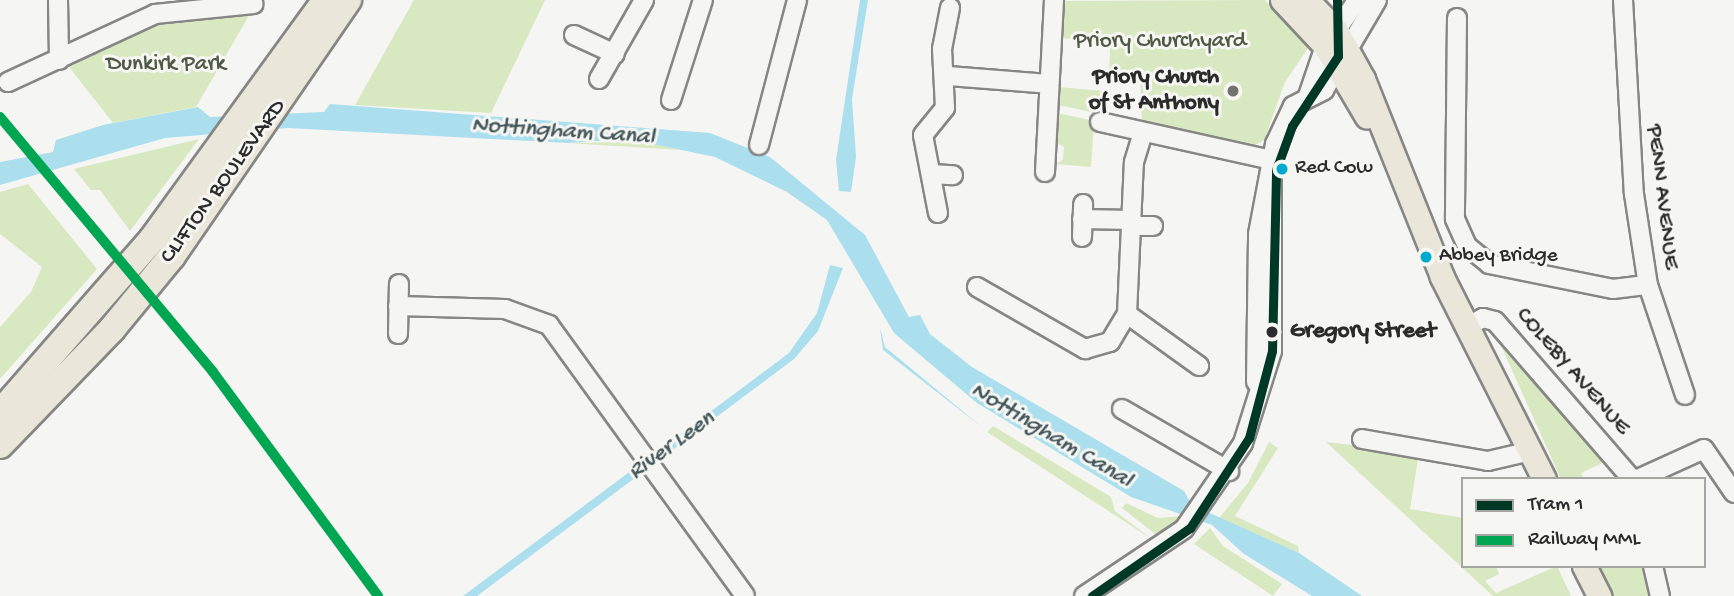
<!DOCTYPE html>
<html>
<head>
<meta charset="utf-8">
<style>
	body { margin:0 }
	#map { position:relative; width:1734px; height:596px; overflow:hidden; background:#f5f5f3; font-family:"Gochi Hand",sans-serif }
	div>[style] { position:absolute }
	.green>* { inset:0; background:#d8e8c0 }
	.water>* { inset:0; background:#abdfee }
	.roads { filter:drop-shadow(2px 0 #868685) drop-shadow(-2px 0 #868685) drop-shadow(0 2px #868685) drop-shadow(0 -2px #868685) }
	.minor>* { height:18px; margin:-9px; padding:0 9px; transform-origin:9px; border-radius:9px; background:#f5f5f3 }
	.major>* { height:23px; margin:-11.5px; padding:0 11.5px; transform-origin:11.5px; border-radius:11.5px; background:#eae7da }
	.highway>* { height:26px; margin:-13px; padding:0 13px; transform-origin:13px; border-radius:13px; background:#eae7da }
	.rail-1>* { height:10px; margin:-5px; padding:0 5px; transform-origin:5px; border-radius:5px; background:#00a651 }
	.tram-1>* { height:9px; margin:-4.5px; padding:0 4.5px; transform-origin:4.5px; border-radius:4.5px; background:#003828 }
	.dots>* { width:19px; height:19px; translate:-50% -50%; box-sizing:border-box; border:4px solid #f6f6f2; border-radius:50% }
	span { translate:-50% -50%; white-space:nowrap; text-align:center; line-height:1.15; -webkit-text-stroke:6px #f6f6f2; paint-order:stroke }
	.bus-label { font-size:21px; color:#2b2b2b }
	.left { translate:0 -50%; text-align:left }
	.park-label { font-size:23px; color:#505846 }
	.poi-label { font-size:23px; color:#2b2b2b; font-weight:700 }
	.right { translate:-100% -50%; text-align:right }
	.street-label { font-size:23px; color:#2b2b2b }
	.stop-label { font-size:23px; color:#2b2b2b; font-weight:700 }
	.water-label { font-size:24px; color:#43565b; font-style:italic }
	.legend { position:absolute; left:1461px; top:477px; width:245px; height:91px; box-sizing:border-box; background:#f6f6f2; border:2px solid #a5a5a2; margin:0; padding:9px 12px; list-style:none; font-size:21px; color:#2b2b2b }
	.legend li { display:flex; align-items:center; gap:14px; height:35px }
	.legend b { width:35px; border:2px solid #a5a5a2 }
</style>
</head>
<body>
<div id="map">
	<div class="green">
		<i style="clip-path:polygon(414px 0,545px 0,491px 113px,355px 105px)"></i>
		<i style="clip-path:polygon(1265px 0,1308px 48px,1285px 82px,1264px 140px,1252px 147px,1142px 124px,1140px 77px,1109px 71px,1110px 49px,1097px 48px,1097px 41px,1062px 38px,1065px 1px)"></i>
		<i style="clip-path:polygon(251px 12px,196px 107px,113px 123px,66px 63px,161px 20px)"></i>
		<i style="clip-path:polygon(1059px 87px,1103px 91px,1101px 114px,1058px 105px)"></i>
		<i style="clip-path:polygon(1058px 113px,1094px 121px,1091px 167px,1056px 164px,1063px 160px,1064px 147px,1056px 142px)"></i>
		<i style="clip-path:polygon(199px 139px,130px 231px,100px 190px,91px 190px,74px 169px)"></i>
		<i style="clip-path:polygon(629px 139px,681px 150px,567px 143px,618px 142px)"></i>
		<i style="clip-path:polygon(28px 184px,97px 269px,0 379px,0 327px,31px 292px,42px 267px,0 234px,0 192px)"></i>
		<i style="clip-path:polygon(1497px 337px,1507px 342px,1609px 460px,1581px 473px,1584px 479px,1561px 479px)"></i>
		<i style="clip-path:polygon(993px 426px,1111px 497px,1115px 511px,1153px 540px,987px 432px)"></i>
		<i style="clip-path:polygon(1269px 442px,1278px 448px,1235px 516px,1298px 546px,1299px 553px,1219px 518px,1248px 483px)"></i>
		<i style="clip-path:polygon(1326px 442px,1419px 453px,1410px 509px,1463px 518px,1463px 566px,1496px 566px,1499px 574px,1485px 581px,1496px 593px,1557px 566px,1571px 596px,1493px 596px)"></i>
		<i style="clip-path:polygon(1126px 503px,1158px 518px,1182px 516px,1159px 537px,1122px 508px)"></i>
		<i style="clip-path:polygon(1210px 528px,1223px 546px,1282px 584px,1273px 596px,1194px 544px)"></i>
		<i style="clip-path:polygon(1599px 566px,1648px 566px,1654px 596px,1612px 596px)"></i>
	</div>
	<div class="water">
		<i style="clip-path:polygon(860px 0,868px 0,852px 99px,856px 157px,851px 192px,839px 191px,836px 160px)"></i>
		<i style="clip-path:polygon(330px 104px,710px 133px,770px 157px,865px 235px,909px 317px,920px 315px,930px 334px,972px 367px,1184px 491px,1192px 505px,1299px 553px,1362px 596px,1312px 596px,1244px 554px,1212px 525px,1131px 497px,977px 403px,894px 333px,827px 220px,787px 192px,715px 157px,629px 139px,567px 143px,288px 128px,165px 138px,0 185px,0 162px,53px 152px,56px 140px,103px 125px,198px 107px,210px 117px,324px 112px)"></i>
		<i style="clip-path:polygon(830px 265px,843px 268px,818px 331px,794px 359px,477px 596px,463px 596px,789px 353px,817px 313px)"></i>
		<i style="clip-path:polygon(880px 328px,885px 347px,983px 428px,883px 350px)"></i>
	</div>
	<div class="roads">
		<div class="minor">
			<i style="left:58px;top:0;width:60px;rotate:89deg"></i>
			<i style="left:1623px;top:0;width:194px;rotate:86.8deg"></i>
			<i style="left:1634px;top:194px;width:92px;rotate:81.3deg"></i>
			<i style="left:1648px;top:285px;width:116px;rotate:71.4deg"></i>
			<i style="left:1457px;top:18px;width:201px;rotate:90.6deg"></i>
			<i style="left:1455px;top:219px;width:30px;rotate:66deg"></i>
			<i style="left:1467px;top:246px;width:28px;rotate:39deg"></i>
			<i style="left:1489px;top:264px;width:126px;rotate:11.4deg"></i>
			<i style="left:1613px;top:289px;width:35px;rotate:-7deg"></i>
			<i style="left:574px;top:35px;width:45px;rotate:24.9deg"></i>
			<i style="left:948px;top:76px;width:101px;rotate:4.5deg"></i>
			<i style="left:599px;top:79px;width:91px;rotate:-60.3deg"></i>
			<i style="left:8px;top:82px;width:162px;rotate:-24.8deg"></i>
			<i style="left:155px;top:14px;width:99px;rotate:-5.8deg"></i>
			<i style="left:1308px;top:96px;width:53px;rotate:-71.2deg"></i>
			<i style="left:1325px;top:46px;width:50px;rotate:-54.7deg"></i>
			<i style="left:1354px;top:5px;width:18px;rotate:-16deg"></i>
			<i style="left:671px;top:100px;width:105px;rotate:-72.3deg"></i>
			<i style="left:1100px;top:122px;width:176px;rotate:12.5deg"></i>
			<i style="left:759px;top:145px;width:150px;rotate:-75.3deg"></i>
			<i style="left:1045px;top:172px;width:172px;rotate:-87deg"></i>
			<i style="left:931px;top:174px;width:22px;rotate:3deg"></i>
			<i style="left:938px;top:213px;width:79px;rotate:-100.9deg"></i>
			<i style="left:923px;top:135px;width:35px;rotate:-51deg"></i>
			<i style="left:945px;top:108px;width:59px;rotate:-92.9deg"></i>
			<i style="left:942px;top:49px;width:42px;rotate:-79deg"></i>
			<i style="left:1082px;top:219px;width:49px;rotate:1.2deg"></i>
			<i style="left:1131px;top:226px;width:22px"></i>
			<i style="left:1082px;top:237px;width:33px;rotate:-88deg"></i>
			<i style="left:977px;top:287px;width:125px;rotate:29.9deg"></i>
			<i style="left:1085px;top:349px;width:26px;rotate:-16deg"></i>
			<i style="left:1110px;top:342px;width:33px;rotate:-59deg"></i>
			<i style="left:1127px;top:314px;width:89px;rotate:35.8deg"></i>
			<i style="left:398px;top:306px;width:107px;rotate:1.6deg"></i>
			<i style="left:505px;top:309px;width:47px;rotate:20deg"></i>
			<i style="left:549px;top:325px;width:334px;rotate:54.1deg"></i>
			<i style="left:1127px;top:314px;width:152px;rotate:-87.4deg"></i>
			<i style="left:1134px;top:162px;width:31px;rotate:-73deg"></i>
			<i style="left:1468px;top:326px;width:17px;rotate:-28deg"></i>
			<i style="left:1483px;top:318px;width:12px;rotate:14deg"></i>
			<i style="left:1495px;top:321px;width:209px;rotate:49.1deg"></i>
			<i style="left:398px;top:334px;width:50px;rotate:-88.9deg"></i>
			<i style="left:1256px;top:382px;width:148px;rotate:-89.2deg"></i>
			<i style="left:1258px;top:234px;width:92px;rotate:-79.3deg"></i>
			<i style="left:1275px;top:144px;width:42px;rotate:-64.7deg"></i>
			<i style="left:1293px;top:106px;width:35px;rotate:-27deg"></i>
			<i style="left:1324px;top:90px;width:104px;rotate:-59.5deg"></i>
			<i style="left:1122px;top:409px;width:124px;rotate:30.1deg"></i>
			<i style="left:1362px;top:439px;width:128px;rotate:9.9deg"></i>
			<i style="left:1488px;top:461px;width:44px;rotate:-13.1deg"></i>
			<i style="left:1638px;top:479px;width:72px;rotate:-24.4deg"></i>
			<i style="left:1704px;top:449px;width:53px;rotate:55.7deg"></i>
			<i style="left:1653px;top:566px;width:31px;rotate:77deg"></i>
			<i style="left:1084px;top:596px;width:120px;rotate:-33.8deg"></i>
			<i style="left:1184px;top:529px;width:104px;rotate:-55.5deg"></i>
			<i style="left:1243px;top:443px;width:96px;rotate:-72.5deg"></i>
			<i style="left:1272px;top:351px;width:191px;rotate:-90deg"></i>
		</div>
		<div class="major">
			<i style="left:1282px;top:0;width:63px;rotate:46.9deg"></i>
			<i style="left:1325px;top:46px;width:82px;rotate:59.4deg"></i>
			<i style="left:1307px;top:0;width:42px;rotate:46deg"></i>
			<i style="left:1336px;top:30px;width:56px;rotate:61.1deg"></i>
			<i style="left:1363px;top:79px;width:213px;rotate:68.2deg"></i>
			<i style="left:1442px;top:277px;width:226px;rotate:63.2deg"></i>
			<i style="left:1584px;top:566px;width:34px;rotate:63deg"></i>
		</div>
		<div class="highway">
			<i style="left:0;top:413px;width:232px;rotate:-48.8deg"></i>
			<i style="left:153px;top:238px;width:294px;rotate:-54deg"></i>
			<i style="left:0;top:445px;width:161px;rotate:-46deg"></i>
			<i style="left:112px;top:329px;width:94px;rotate:-50.6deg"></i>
			<i style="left:172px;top:256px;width:311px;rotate:-55.5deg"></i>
		</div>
	</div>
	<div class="rail-1">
		<i style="left:0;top:117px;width:332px;rotate:50.1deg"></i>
		<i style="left:213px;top:372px;width:278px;rotate:53.6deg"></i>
	</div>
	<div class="tram-1">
		<i style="left:1092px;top:596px;width:119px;rotate:-34.8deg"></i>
		<i style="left:1190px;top:528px;width:108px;rotate:-56.8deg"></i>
		<i style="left:1249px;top:438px;width:90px;rotate:-75.2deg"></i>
		<i style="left:1272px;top:351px;width:181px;rotate:-88.7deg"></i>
		<i style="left:1276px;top:170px;width:47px;rotate:-70deg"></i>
		<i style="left:1292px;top:126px;width:84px;rotate:-56.7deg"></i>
		<i style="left:1338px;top:56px;width:56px;rotate:-91deg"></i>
	</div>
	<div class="dots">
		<i style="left:1233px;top:91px;background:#727271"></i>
		<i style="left:1282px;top:169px;background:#00a9ce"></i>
		<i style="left:1426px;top:257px;background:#00a9ce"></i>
		<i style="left:1272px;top:332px;background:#2b2b2b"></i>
	</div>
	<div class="bus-label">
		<span class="left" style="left:1295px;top:169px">Red Cow</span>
		<span class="left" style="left:1439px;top:257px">Abbey Bridge</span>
	</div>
	<div class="park-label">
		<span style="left:1160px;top:42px">Priory Churchyard</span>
		<span style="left:166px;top:65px">Dunkirk Park</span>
	</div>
	<div class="poi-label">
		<span class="right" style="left:1219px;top:91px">Priory Church<br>of St Anthony</span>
	</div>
	<div class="street-label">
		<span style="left:224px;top:182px;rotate:-54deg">CLIFTON BOULEVARD</span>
		<span style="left:1661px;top:197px;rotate:83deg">PENN AVENUE</span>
		<span style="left:1572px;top:372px;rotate:49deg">COLEBY AVENUE</span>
	</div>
	<div class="stop-label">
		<span class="left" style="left:1290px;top:332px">Gregory Street</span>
	</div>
	<div class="water-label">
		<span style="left:563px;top:132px;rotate:4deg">Nottingham Canal</span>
		<span style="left:1051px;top:436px;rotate:31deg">Nottingham Canal</span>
		<span style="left:672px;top:446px;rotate:-36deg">River Leen</span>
	</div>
	<ul class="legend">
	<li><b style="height:9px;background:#003828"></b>Tram 1</li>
	<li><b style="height:9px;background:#00a651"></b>Railway MML</li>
	</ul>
</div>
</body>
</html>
